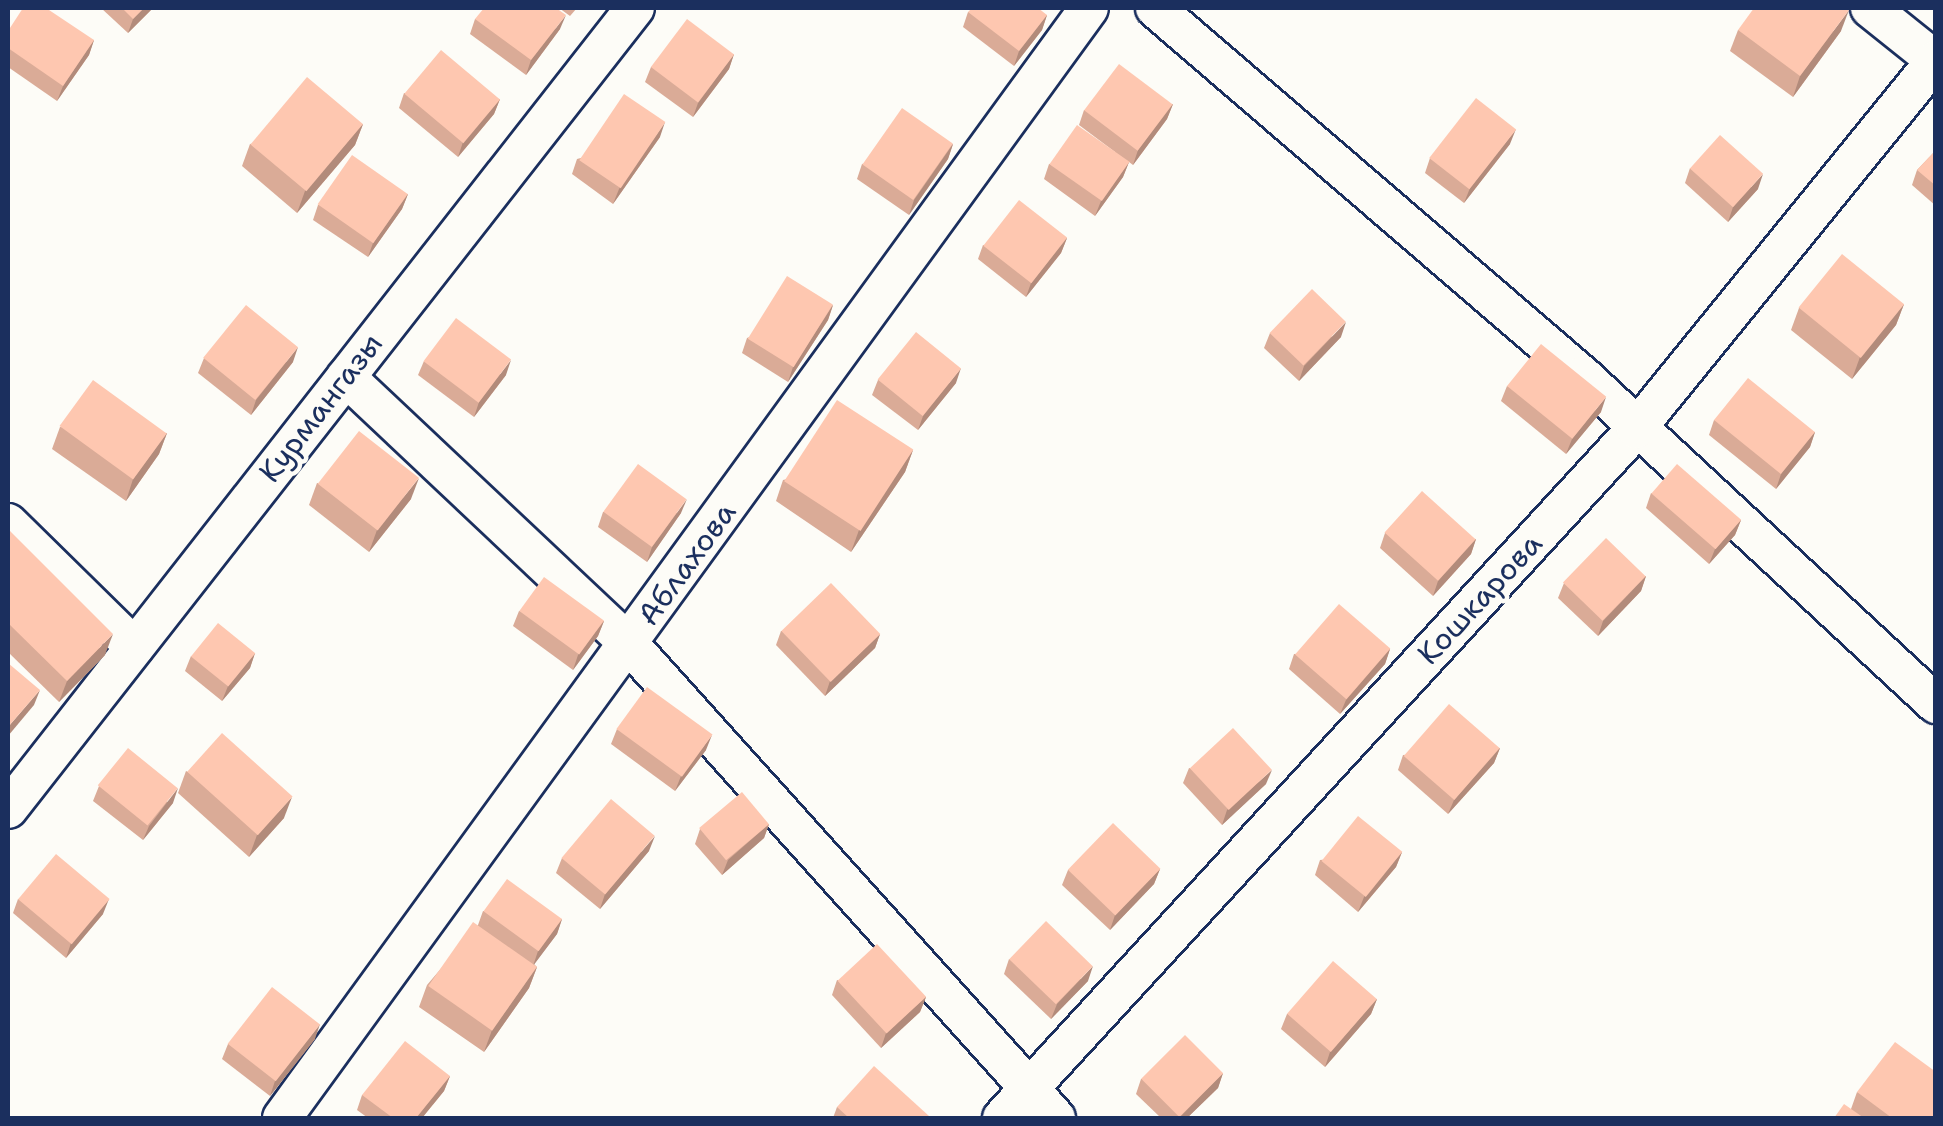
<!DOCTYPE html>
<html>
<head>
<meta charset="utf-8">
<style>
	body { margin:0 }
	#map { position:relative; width:1943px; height:1126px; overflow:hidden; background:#fdfcf7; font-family:"Shantell Sans",sans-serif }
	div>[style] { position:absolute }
	.roads { filter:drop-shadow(2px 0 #1b2f5e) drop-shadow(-2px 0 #1b2f5e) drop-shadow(0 2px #1b2f5e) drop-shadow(0 -2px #1b2f5e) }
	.minor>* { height:38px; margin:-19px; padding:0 19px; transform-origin:19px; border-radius:19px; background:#fdfcf7 }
	.wall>* { inset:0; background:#daab97 }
	.shaded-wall>* { inset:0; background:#b28b7b }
	.building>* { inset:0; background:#fec7b0; transform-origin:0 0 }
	span { translate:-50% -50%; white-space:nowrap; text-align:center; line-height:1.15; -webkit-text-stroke:9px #fdfcf7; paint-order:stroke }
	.street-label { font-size:30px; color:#1b2f5e }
	.frame { position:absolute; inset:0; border:10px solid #1b2f5e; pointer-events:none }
</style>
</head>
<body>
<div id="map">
	<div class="roads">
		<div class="minor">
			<i style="left:1155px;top:8px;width:564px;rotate:40.69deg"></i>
			<i style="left:1583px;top:376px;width:482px;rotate:42.9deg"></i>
			<i style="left:1870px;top:8px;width:83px;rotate:38.7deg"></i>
			<i style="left:346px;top:377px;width:389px;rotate:43.3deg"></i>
			<i style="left:629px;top:644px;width:638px;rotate:47.99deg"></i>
			<i style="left:8px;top:523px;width:177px;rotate:44.5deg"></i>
			<i style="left:8px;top:809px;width:1017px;rotate:-51.95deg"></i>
			<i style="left:282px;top:1118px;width:1372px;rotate:-53.98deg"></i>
			<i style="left:1002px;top:1118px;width:936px;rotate:-47.38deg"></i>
			<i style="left:1636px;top:429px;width:476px;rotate:-50.9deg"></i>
		</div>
	</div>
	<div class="wall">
		<i style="clip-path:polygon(101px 8px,153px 8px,128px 33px)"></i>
		<i style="clip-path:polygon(559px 8px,577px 8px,570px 16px)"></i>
		<i style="clip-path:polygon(968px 12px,1047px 15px,1042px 30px,1014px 66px,963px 27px)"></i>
		<i style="clip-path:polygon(475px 19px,560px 29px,526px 75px,470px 34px)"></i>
		<i style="clip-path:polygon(1738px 30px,1841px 31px,1793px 97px,1730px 51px)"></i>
		<i style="clip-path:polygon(8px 31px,94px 40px,89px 55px,57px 101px,8px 67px)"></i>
		<i style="clip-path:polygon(734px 54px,729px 69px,693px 117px,645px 82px,651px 67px)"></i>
		<i style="clip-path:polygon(404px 93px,500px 99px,494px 114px,458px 157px,399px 108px)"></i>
		<i style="clip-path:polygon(1173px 104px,1167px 119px,1133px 165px,1129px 162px,1123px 177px,1095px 216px,1044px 179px,1049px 164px,1115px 152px,1079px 125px,1084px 110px)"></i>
		<i style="clip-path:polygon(363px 124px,355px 145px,297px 213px,242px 166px,250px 144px)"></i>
		<i style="clip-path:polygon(660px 137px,613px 204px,572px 174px,577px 159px)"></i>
		<i style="clip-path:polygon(953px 144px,948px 159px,909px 215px,857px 179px,862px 164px)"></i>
		<i style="clip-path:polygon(1510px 144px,1464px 203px,1425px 173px,1430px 158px)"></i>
		<i style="clip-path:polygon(1936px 150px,1936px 206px,1912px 185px,1917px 170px)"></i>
		<i style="clip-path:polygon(1690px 168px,1758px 189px,1728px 222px,1685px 183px)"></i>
		<i style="clip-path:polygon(408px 194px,402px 209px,368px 257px,313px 220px,318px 205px)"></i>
		<i style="clip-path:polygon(1067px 238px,1061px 253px,1026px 297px,978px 259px,983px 245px)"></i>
		<i style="clip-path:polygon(1904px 304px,1896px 325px,1852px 379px,1791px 330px,1799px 308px)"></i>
		<i style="clip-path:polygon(833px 305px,828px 320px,788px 382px,742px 353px,747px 338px)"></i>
		<i style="clip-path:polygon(1270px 333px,1341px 337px,1299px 381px,1264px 348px)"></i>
		<i style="clip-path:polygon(204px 358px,293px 362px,251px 415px,198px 373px)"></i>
		<i style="clip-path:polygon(424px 361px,506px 375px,474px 417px,418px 375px)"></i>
		<i style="clip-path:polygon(878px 380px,956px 383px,918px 430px,872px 395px)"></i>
		<i style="clip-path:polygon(1507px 386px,1601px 412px,1566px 454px,1501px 401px)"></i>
		<i style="clip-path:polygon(1714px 420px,1815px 432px,1810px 447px,1776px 489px,1709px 435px)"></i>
		<i style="clip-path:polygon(60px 427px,167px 433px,159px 454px,126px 501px,52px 449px)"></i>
		<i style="clip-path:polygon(913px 450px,905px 472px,851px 552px,776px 501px,783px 480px)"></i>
		<i style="clip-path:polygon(317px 483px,411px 499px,369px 552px,309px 505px)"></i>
		<i style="clip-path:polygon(1651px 493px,1741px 520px,1735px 535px,1709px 564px,1646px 508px)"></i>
		<i style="clip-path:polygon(603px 512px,681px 513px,647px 562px,598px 527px)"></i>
		<i style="clip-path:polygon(8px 529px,105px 655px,59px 702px,8px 652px)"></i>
		<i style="clip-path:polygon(1385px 533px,1476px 539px,1471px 554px,1433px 596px,1380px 548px)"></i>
		<i style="clip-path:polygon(1646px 576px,1641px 591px,1598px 636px,1558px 598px,1564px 583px)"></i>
		<i style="clip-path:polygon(519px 611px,604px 621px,598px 636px,573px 670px,513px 626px)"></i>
		<i style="clip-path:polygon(781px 631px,880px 634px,875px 648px,825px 696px,776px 645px)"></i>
		<i style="clip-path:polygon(1390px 649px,1385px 664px,1340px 714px,1289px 669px,1294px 654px)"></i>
		<i style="clip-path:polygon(255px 653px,250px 668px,222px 701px,185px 671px,191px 656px)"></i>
		<i style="clip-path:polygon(617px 729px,706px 750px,675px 791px,611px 744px)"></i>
		<i style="clip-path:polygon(1500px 748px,1494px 763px,1448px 814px,1398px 770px,1403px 755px)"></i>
		<i style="clip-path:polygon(1189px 768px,1266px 784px,1222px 825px,1183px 783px)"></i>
		<i style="clip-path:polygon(186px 771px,284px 818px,249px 857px,178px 793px)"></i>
		<i style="clip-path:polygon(99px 786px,173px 803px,143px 840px,93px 801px)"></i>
		<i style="clip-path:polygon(769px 824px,764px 838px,722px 875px,695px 844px,700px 829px)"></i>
		<i style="clip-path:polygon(649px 851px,600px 909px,556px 873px,562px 858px)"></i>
		<i style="clip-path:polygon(1402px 852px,1396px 867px,1358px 912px,1315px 875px,1320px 860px)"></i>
		<i style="clip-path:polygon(1160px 869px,1154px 884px,1110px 930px,1062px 885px,1068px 870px)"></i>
		<i style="clip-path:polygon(18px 899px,103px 914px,66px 958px,13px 913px)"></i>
		<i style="clip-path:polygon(483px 911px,562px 919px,557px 934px,534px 964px,537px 967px,529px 988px,484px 1052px,419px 1007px,427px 985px,478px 925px)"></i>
		<i style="clip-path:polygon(1009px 959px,1088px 981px,1051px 1019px,1004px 974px)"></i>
		<i style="clip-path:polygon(837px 980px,926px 997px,920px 1012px,881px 1048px,832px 995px)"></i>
		<i style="clip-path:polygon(1377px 999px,1371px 1014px,1325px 1067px,1281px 1029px,1287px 1014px)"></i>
		<i style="clip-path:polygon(315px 1039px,270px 1096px,222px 1059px,228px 1044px)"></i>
		<i style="clip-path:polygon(1223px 1073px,1218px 1088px,1187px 1118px,1161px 1118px,1136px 1094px,1141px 1079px)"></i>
		<i style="clip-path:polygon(450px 1076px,444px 1091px,422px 1118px,368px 1118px,357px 1110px,362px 1095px)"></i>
		<i style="clip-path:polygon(1857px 1092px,1936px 1118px,1834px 1118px,1851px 1109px)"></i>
		<i style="clip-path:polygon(837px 1107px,928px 1118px,833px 1118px)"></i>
	</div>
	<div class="shaded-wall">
		<i style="clip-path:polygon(144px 8px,153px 8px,128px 33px,133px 19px)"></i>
		<i style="clip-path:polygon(1849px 10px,1841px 31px,1793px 97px,1800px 76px)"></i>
		<i style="clip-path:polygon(566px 15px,560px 29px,526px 75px,531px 60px)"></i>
		<i style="clip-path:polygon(1047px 15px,1042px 30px,1014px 66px,1019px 51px)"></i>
		<i style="clip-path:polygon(94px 40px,89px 55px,57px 101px,63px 86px)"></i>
		<i style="clip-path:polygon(734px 54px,729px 69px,693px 117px,698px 103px)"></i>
		<i style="clip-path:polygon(500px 99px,494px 114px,458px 157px,463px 142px)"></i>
		<i style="clip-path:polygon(1173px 104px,1167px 119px,1133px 165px,1138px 150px)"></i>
		<i style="clip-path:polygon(665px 122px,660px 137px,613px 204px,619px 189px)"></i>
		<i style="clip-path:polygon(363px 124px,355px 145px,297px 213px,305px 191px)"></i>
		<i style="clip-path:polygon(1516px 129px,1510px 144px,1464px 203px,1470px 188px)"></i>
		<i style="clip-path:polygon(953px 144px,948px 159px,909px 215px,914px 200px)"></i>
		<i style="clip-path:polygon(1129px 162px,1123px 177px,1095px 216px,1101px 201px)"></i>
		<i style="clip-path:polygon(1763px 174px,1758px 189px,1728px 222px,1733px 207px)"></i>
		<i style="clip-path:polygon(408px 194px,402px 209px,368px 257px,373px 243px)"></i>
		<i style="clip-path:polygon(1067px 238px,1061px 253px,1026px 297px,1031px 283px)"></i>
		<i style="clip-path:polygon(1904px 304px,1896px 325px,1852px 379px,1860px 357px)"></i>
		<i style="clip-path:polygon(833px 305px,828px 320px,788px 382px,793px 367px)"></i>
		<i style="clip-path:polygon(1346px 322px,1341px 337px,1299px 381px,1304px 366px)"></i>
		<i style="clip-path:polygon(298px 347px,293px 362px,251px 415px,256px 400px)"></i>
		<i style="clip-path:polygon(511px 360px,506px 375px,474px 417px,479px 402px)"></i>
		<i style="clip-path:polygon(961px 368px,956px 383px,918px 430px,923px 416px)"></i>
		<i style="clip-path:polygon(1606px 397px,1601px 412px,1566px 454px,1572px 439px)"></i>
		<i style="clip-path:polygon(1815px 432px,1810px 447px,1776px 489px,1781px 474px)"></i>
		<i style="clip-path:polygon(167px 433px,159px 454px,126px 501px,133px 479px)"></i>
		<i style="clip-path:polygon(913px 450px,905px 472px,851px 552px,859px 530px)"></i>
		<i style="clip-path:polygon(419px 478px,411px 499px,369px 552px,377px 530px)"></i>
		<i style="clip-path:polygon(687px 499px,681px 513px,647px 562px,652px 547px)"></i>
		<i style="clip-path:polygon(1741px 520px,1735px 535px,1709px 564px,1715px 549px)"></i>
		<i style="clip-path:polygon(1476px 539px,1471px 554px,1433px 596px,1438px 581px)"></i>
		<i style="clip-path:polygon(1646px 576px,1641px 591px,1598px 636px,1603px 621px)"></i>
		<i style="clip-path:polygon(604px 621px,598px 636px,573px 670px,578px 655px)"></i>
		<i style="clip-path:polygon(113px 634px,105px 655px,59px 702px,67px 681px)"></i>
		<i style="clip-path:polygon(880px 634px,875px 648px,825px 696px,830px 681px)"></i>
		<i style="clip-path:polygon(1390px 649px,1385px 664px,1340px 714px,1346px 700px)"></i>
		<i style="clip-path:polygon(255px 653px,250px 668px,222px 701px,228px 686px)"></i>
		<i style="clip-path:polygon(40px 690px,34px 705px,8px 736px,8px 727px)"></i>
		<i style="clip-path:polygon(712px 735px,706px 750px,675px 791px,681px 776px)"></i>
		<i style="clip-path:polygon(1500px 748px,1494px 763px,1448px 814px,1454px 800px)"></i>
		<i style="clip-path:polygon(1272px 770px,1266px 784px,1222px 825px,1227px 810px)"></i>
		<i style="clip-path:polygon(178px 788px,173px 803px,143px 840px,149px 826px)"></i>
		<i style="clip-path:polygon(292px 797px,284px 818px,249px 857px,257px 835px)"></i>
		<i style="clip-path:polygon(769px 824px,764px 838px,722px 875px,728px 860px)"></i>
		<i style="clip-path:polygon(655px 836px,649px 851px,600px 909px,605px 894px)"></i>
		<i style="clip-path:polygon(1402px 852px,1396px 867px,1358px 912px,1364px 897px)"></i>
		<i style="clip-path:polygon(1160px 869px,1154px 884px,1110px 930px,1115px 915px)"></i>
		<i style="clip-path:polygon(109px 899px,103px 914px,66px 958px,71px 943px)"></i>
		<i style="clip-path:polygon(562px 919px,557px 934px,533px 966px,538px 951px)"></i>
		<i style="clip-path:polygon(1093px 966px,1088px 981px,1051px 1019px,1057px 1004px)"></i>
		<i style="clip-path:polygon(537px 967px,529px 988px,484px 1052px,492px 1030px)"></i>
		<i style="clip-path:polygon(926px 997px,920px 1012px,881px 1048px,886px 1033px)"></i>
		<i style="clip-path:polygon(1377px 999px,1371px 1014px,1325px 1067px,1330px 1052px)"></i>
		<i style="clip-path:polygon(320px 1024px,315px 1039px,270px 1096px,275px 1081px)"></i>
		<i style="clip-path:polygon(1223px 1073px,1218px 1088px,1187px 1118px,1179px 1118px)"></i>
		<i style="clip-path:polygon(450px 1076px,444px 1091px,422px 1118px,416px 1118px)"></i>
	</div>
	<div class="building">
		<i style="clip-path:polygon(23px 8px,46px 8px,94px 40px,63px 86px,8px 48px,8px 31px)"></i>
		<i style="clip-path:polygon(122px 8px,144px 8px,133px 19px)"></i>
		<i style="clip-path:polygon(484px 8px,556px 8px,566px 15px,531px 60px,475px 19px)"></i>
		<i style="clip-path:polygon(972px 8px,1038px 8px,1047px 15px,1019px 51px,968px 12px)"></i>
		<i style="clip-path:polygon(1754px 8px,1846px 8px,1849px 10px,1800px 76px,1738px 30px)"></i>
		<i style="left:687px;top:19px;width:59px;height:60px;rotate:37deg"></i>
		<i style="left:441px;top:50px;width:77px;height:57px;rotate:40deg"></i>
		<i style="left:1119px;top:64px;width:67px;height:58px;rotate:37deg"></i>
		<i style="left:307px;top:77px;width:73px;height:88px;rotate:40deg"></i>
		<i style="left:624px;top:94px;width:50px;height:80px;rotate:34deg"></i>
		<i style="left:1476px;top:98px;width:51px;height:76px;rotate:38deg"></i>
		<i style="left:902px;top:108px;width:62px;height:69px;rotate:35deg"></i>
		<i style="left:1077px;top:125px;width:64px;height:48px;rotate:35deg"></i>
		<i style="left:1720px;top:135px;width:58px;height:45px;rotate:42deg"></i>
		<i style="clip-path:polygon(1936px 150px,1936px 186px,1917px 170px)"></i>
		<i style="left:352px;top:155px;width:68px;height:60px;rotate:35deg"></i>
		<i style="left:1019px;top:200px;width:61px;height:58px;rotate:38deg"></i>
		<i style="left:1842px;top:254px;width:80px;height:69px;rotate:39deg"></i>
		<i style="left:787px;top:276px;width:54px;height:74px;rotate:32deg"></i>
		<i style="left:1312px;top:289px;width:47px;height:61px;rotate:44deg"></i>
		<i style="left:246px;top:305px;width:67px;height:68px;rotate:39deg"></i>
		<i style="left:456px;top:318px;width:69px;height:54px;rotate:37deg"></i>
		<i style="left:916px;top:332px;width:58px;height:61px;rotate:39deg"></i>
		<i style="left:1541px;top:344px;width:84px;height:54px;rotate:39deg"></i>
		<i style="left:1748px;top:378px;width:86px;height:54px;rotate:39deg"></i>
		<i style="left:93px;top:380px;width:91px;height:57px;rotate:36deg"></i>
		<i style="left:837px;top:400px;width:91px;height:97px;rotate:33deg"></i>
		<i style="left:359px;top:431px;width:76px;height:67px;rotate:38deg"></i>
		<i style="left:638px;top:464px;width:60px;height:59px;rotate:36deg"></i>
		<i style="left:1677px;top:464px;width:85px;height:39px;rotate:41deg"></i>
		<i style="left:1422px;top:491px;width:72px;height:56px;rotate:42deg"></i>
		<i style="clip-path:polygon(8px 529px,113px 634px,67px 681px,8px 623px)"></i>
		<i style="left:1606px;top:538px;width:55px;height:62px;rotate:44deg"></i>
		<i style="left:544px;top:577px;width:74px;height:42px;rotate:36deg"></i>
		<i style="left:831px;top:583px;width:71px;height:69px;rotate:46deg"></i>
		<i style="left:1339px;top:604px;width:68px;height:67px;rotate:41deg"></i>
		<i style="left:218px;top:623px;width:48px;height:43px;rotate:39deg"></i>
		<i style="clip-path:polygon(8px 663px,40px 690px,8px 727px)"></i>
		<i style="left:647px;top:687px;width:81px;height:52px;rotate:36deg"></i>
		<i style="left:1449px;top:704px;width:67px;height:69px;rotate:41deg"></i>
		<i style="left:1233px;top:728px;width:57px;height:59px;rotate:47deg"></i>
		<i style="left:222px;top:733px;width:95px;height:52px;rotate:42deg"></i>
		<i style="left:128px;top:748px;width:64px;height:48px;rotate:39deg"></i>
		<i style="left:742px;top:792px;width:42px;height:56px;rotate:50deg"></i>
		<i style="left:611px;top:799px;width:57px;height:77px;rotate:40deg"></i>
		<i style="left:1358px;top:816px;width:57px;height:58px;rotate:39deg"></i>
		<i style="left:1113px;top:823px;width:66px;height:65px;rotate:44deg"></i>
		<i style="left:56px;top:854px;width:70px;height:59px;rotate:40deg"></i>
		<i style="left:507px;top:879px;width:68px;height:40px;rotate:36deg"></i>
		<i style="left:1046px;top:921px;width:65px;height:53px;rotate:44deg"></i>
		<i style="left:473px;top:922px;width:78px;height:78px;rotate:35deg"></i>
		<i style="left:877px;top:944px;width:72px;height:54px;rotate:47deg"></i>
		<i style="left:1333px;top:961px;width:58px;height:70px;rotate:41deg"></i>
		<i style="left:272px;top:987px;width:61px;height:72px;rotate:38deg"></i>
		<i style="left:1185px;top:1035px;width:54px;height:62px;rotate:45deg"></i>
		<i style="clip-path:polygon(405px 1041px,450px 1076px,416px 1118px,393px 1118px,362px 1095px)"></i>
		<i style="clip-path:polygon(1895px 1042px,1936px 1072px,1936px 1118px,1892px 1118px,1857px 1092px)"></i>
		<i style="clip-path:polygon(874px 1066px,929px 1116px,927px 1118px,849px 1118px,837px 1107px)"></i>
		<i style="clip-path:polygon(1844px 1104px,1864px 1118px,1834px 1118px)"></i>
	</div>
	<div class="street-label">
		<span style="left:321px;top:408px;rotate:-52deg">Курмангазы</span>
		<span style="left:687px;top:564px;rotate:-54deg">Аблахова</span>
		<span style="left:1480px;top:599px;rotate:-47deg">Кошкарова</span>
	</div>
	<div class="frame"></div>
</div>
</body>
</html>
